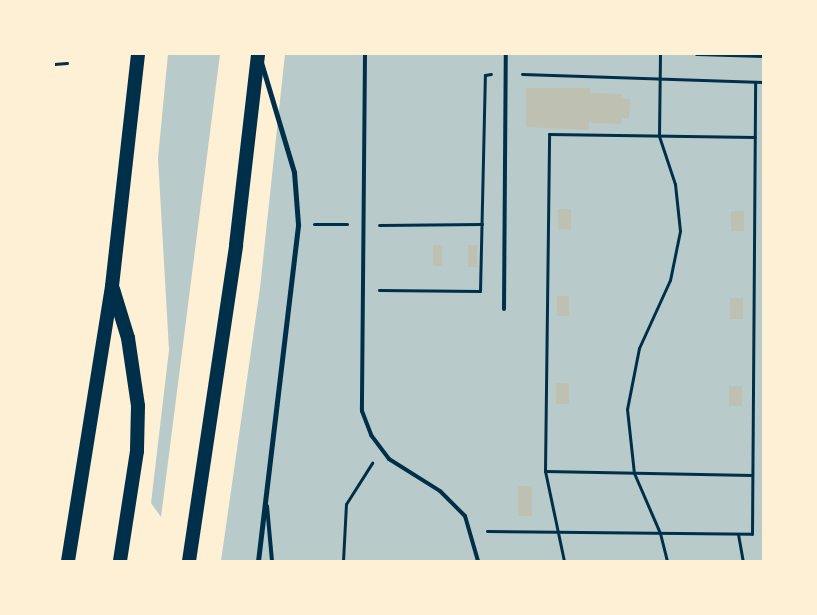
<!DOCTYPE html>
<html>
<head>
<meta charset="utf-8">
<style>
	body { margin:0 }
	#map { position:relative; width:817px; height:615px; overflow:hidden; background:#fdf0d5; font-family:"Exo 2",sans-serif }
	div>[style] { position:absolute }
	.green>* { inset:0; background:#b9caca }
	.building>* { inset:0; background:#bec0b2; transform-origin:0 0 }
	.path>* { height:3px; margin:-1.5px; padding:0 1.5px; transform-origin:1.5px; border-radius:1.5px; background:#003049 }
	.service>* { height:4px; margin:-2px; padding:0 2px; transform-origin:2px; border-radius:2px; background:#003049 }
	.minor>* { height:5px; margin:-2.5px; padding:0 2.5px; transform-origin:2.5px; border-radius:2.5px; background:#003049 }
	.trunk>* { height:14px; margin:-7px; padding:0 7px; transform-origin:7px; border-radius:7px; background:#003049 }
	span { translate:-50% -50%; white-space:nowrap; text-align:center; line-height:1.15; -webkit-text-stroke:4.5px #fdf0d5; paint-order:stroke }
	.frame { position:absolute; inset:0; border:55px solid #fdf0d5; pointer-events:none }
</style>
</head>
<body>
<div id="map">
	<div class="green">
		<i style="clip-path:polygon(168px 54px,220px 54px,161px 517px,151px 503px,169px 350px,158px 158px)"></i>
		<i style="clip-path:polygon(285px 54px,763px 54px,763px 561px,221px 561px,260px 288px)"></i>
	</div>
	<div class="building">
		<i style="clip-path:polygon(526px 88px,590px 88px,590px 93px,622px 94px,622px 99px,630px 99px,629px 118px,622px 118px,621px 124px,589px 123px,589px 130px,526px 127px)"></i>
		<i style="left:558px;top:209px;width:13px;height:20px"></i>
		<i style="left:731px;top:211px;width:13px;height:20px"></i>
		<i style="left:442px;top:245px;width:21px;height:9px;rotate:90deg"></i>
		<i style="left:468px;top:245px;width:9px;height:22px"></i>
		<i style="left:557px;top:296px;width:12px;height:20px"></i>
		<i style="left:730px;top:298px;width:13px;height:21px"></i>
		<i style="left:556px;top:383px;width:13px;height:21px"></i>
		<i style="left:729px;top:386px;width:13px;height:20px"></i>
		<i style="left:518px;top:486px;width:14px;height:30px"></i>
	</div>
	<div class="path">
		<i style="left:660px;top:54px;width:82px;rotate:90.7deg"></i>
		<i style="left:659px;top:136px;width:51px;rotate:71.6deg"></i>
		<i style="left:675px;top:184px;width:47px;rotate:83.9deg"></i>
		<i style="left:680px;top:231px;width:50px;rotate:101.5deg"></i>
		<i style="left:670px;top:280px;width:75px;rotate:114.5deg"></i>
		<i style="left:639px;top:348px;width:62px;rotate:101.1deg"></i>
		<i style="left:627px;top:409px;width:64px;rotate:83.8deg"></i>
		<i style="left:634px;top:473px;width:65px;rotate:66.6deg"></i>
		<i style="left:660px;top:533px;width:29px;rotate:76deg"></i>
		<i style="left:696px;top:54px;width:67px;rotate:1.7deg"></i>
		<i style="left:54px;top:64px;width:13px;rotate:-4deg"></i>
		<i style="left:522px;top:74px;width:241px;rotate:1.9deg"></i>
		<i style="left:314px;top:224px;width:33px"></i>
		<i style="left:379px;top:225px;width:103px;rotate:-0.6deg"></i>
		<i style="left:379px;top:290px;width:101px;rotate:0.6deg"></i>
		<i style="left:480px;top:291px;width:216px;rotate:-88.7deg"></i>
		<i style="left:485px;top:75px;width:6px;rotate:-9deg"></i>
		<i style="left:545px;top:471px;width:207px;rotate:1.1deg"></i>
		<i style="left:487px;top:531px;width:265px;rotate:0.6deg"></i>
		<i style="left:752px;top:534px;width:452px;rotate:-89.6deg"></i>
		<i style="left:738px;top:534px;width:27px;rotate:80deg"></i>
		<i style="left:343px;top:561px;width:57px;rotate:-87deg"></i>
		<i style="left:346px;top:504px;width:49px;rotate:-57.6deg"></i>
		<i style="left:564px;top:561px;width:92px;rotate:-101.9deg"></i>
		<i style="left:545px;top:471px;width:337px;rotate:-89.3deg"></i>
		<i style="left:549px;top:134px;width:206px;rotate:0.8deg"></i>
	</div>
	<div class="service">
		<i style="left:365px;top:54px;width:357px;rotate:90.5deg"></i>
		<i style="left:362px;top:411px;width:26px;rotate:69deg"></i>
		<i style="left:371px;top:435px;width:30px;rotate:53deg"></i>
		<i style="left:389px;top:459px;width:60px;rotate:32.1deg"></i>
		<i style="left:440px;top:491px;width:35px;rotate:45deg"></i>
		<i style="left:465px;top:516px;width:47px;rotate:73.9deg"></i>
		<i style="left:504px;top:309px;width:255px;rotate:-89.6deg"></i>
		<i style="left:267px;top:506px;width:55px;rotate:84.8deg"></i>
	</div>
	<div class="minor">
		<i style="left:258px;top:561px;width:339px;rotate:-83.2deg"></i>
		<i style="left:298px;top:224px;width:52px;rotate:-94.4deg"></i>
		<i style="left:294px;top:172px;width:115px;rotate:-106.7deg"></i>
	</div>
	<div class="trunk">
		<i style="left:113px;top:289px;width:51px;rotate:73deg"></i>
		<i style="left:128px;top:338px;width:69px;rotate:81.6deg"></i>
		<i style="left:138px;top:406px;width:45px;rotate:91.3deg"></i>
		<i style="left:137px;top:451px;width:111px;rotate:98.8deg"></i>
		<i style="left:68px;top:561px;width:278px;rotate:-80.9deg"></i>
		<i style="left:112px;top:286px;width:233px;rotate:-83.6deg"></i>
		<i style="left:189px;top:561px;width:319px;rotate:-81.5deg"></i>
		<i style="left:236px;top:245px;width:192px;rotate:-83.4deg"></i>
	</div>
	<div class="frame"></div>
</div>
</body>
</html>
